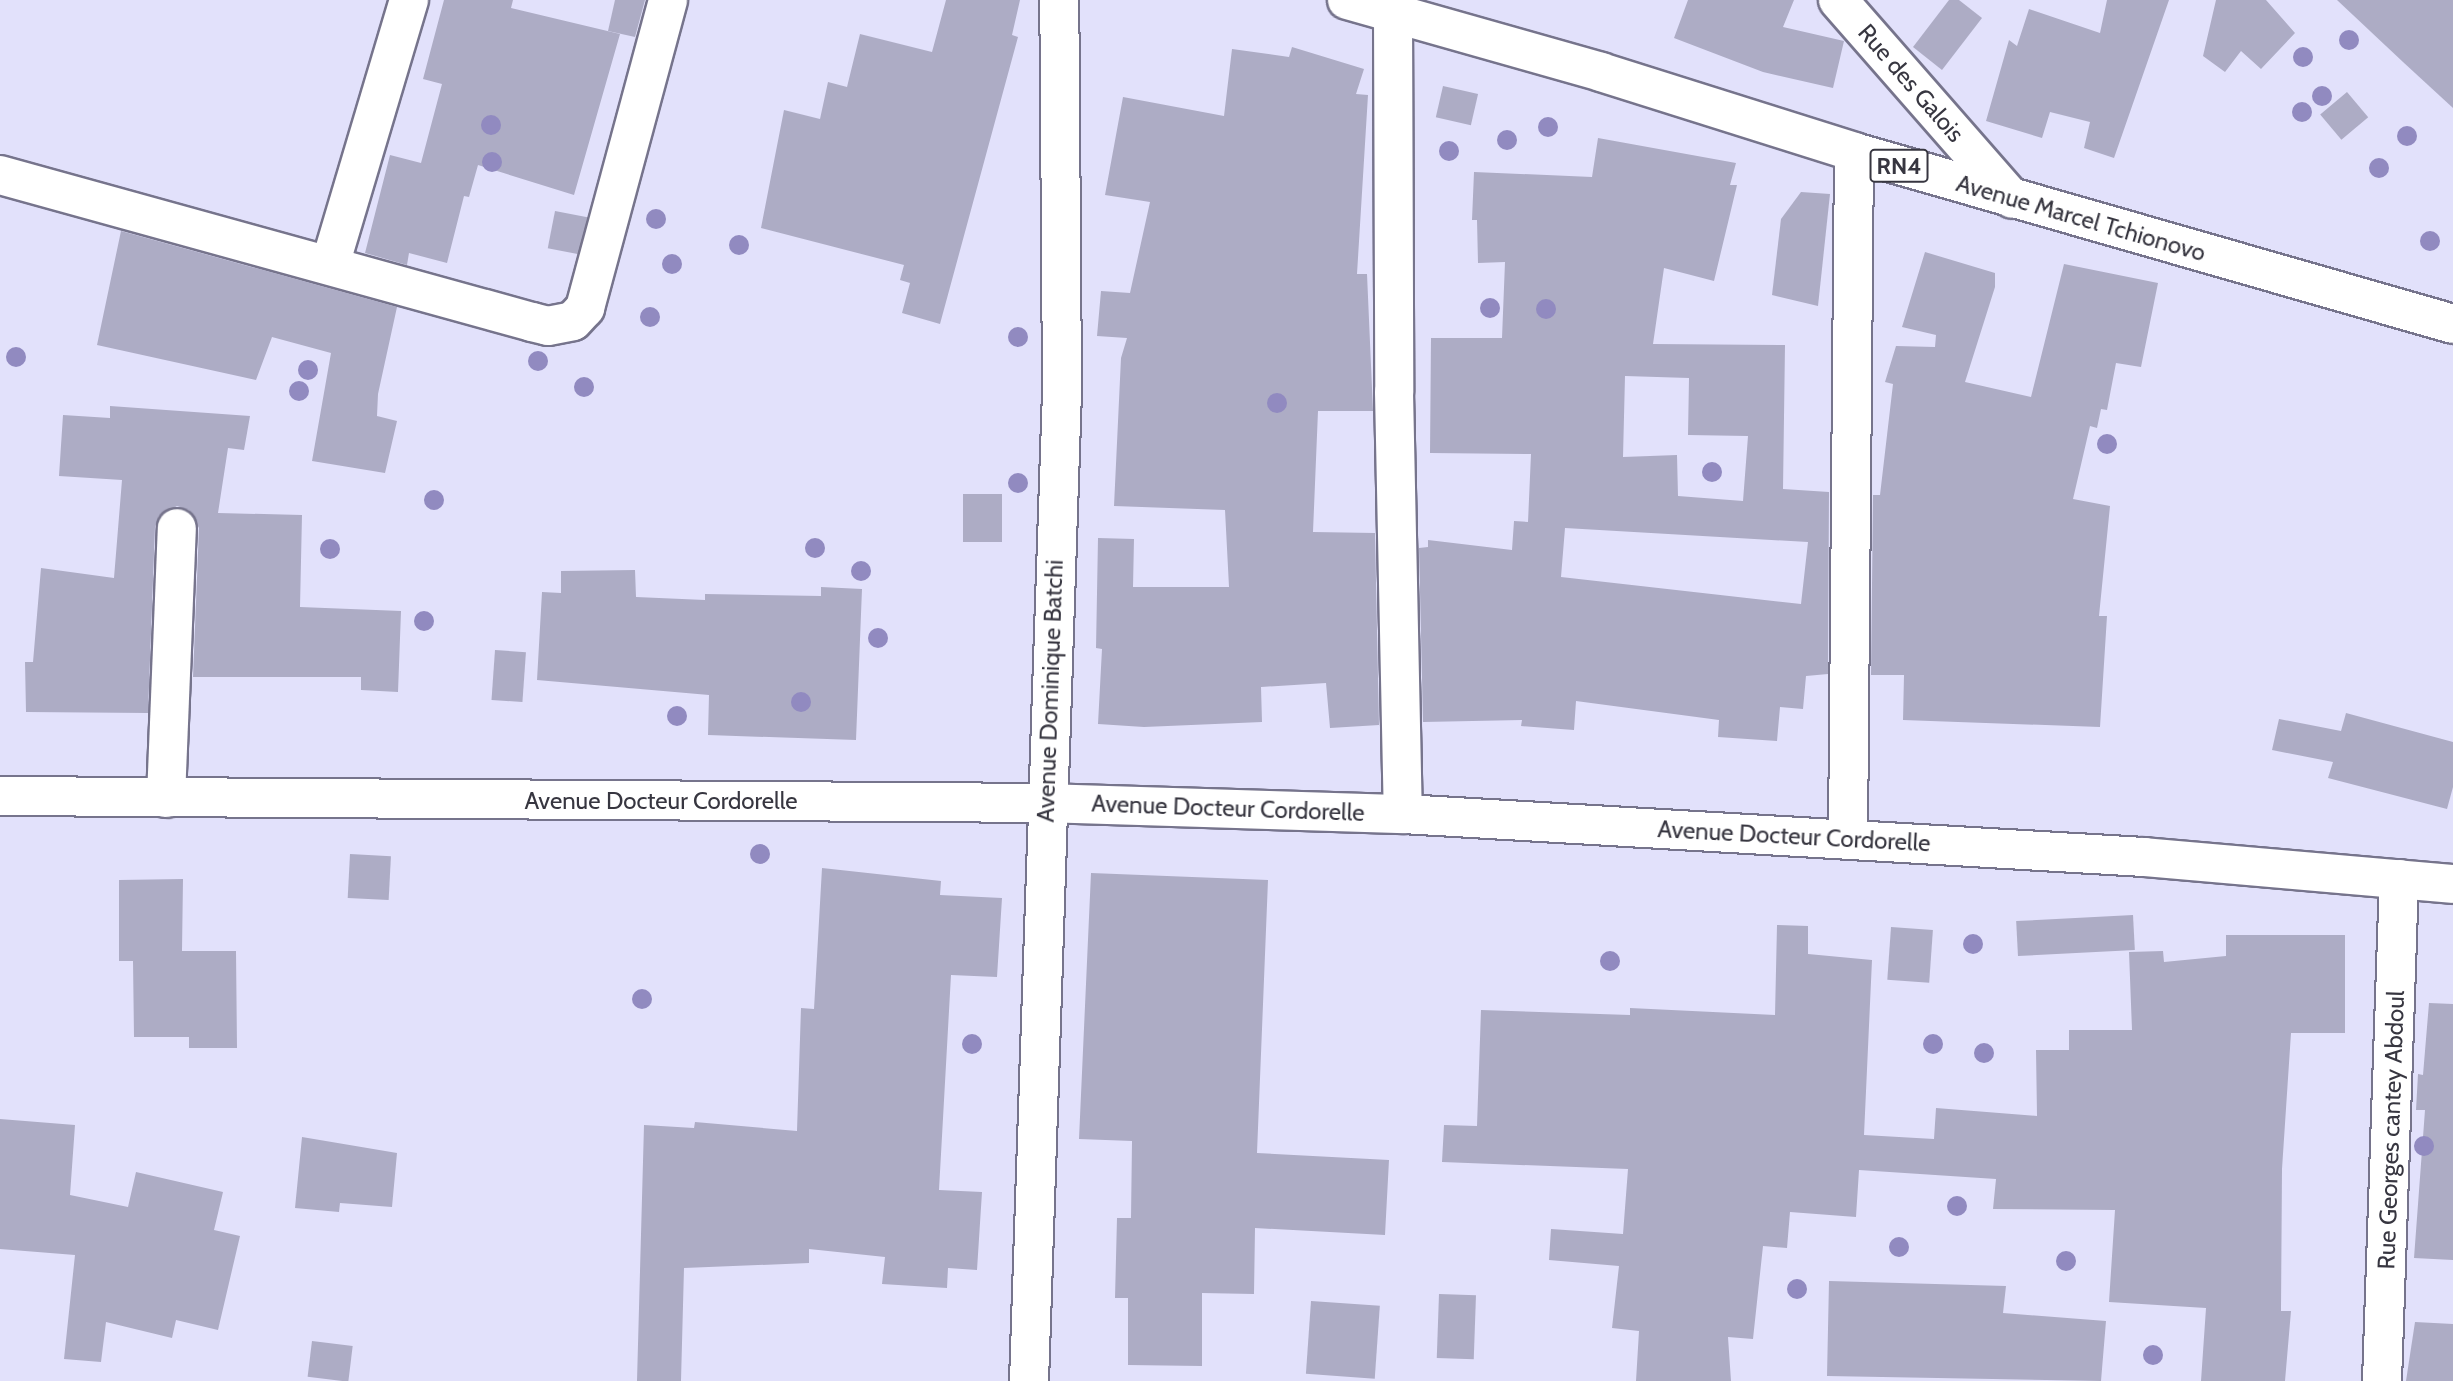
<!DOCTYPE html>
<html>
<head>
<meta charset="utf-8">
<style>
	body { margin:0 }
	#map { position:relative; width:2453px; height:1381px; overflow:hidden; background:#e2e1fb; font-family:Cabin,sans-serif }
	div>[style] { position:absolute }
	.building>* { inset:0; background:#adacc5; transform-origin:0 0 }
	.roads { filter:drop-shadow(2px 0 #76748c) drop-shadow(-2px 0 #76748c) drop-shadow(0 2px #76748c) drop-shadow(0 -2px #76748c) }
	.minor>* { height:38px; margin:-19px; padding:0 19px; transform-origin:19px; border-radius:19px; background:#fff }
	.highway>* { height:38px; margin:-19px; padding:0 19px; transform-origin:19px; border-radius:19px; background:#fff }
	.trees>* { width:20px; height:20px; margin:-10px; border-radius:50%; background:#918ac0 }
	span { translate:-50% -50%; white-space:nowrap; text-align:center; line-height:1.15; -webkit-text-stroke:6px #fff; paint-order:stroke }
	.shield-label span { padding:2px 5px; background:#fff; border:2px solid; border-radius:5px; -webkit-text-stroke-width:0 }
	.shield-label { font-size:23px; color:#373640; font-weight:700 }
	.street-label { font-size:24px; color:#373640 }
</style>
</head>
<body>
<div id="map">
	<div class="building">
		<i style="clip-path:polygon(444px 0,513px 0,511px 8px,620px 34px,574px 195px,478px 165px,469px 197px,464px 196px,447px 263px,409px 253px,407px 265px,365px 253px,390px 155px,421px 163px,442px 84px,423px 79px)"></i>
		<i style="clip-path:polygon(615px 0,645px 0,635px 37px,608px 31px)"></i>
		<i style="clip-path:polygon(946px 0,1020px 0,1012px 35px,1018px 37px,940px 324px,902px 313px,910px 283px,900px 280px,904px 265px,761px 228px,784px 110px,820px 119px,828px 82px,847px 87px,860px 34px,932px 52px)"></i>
		<i style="clip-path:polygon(1688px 0,1794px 0,1783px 27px,1844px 41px,1833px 88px,1763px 72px,1674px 38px)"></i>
		<i style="clip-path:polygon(1949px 0,1959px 0,1982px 18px,1942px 70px,1913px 47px)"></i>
		<i style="clip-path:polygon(2107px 0,2169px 0,2114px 158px,2084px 148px,2090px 122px,2050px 112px,2042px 138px,1986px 121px,2009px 40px,2017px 46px,2029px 9px,2100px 33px)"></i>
		<i style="clip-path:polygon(2216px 0,2266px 0,2295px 33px,2261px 69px,2241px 51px,2225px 72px,2203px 56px)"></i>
		<i style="clip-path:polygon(2337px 0,2453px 0,2453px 108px,2403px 62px)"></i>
		<i style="clip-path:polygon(1292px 47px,1364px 69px,1356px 94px,1368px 95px,1357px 274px,1367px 274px,1373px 411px,1318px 411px,1313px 532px,1375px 533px,1379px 725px,1330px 728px,1326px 683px,1261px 687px,1262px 722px,1144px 727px,1098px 724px,1102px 649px,1096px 648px,1098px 538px,1134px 539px,1133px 587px,1229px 587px,1225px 510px,1114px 506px,1121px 358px,1127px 338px,1097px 336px,1101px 291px,1130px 293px,1150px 202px,1105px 195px,1123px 97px,1224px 116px,1232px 49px,1289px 57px)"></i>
		<i style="left:1443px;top:86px;width:36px;height:32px;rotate:13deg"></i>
		<i style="left:2347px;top:92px;width:33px;height:35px;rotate:50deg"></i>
		<i style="clip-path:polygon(evenodd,1598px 138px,1736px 163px,1730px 185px,1737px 185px,1714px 281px,1664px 268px,1653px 344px,1785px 345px,1783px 489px,1829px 492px,1828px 674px,1806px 676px,1803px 709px,1780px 707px,1777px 741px,1718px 737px,1719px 720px,1576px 701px,1574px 730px,1521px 726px,1522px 720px,1423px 722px,1419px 548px,1428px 547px,1428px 540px,1512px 550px,1514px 521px,1528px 522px,1531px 454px,1430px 453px,1431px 338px,1502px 338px,1505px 262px,1478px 263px,1477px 220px,1472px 220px,1474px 172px,1592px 177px,1598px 138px,1625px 376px,1689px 378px,1688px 435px,1748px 436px,1743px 501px,1678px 496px,1677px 455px,1623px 457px,1625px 376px,1598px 138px,1565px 528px,1808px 542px,1801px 604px,1561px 577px,1565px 528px)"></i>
		<i style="clip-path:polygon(1801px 192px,1830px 194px,1818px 306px,1772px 295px,1781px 219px)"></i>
		<i style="left:555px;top:211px;width:33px;height:38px;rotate:11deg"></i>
		<i style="clip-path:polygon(121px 231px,397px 307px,378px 394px,377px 416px,397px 421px,385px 473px,312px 461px,331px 353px,272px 337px,256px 380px,97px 345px)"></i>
		<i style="clip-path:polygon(1925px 252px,1995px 273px,1995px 287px,1965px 382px,2031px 397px,2064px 264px,2158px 283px,2141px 367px,2116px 363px,2107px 410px,2101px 409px,2097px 428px,2090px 426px,2073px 499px,2110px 506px,2099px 616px,2107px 616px,2100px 727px,1903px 720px,1904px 675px,1871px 675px,1873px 495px,1880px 495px,1893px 384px,1885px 382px,1896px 346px,1935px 347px,1936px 335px,1902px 327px)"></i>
		<i style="clip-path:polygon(110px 406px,250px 416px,244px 450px,228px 448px,218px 513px,302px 515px,300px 607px,401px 611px,398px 692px,361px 690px,361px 677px,193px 677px,199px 528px,189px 510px,177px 506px,159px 516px,155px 527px,148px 713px,26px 712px,25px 662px,33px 662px,41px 568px,114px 578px,122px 480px,59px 476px,63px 415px,110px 418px)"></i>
		<i style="left:963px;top:494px;width:39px;height:48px"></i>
		<i style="clip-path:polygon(635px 570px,636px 597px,705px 600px,705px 594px,821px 596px,821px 587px,862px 589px,856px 740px,708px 735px,709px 695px,537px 680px,542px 592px,561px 593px,561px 571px)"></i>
		<i style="left:495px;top:650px;width:31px;height:50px;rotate:4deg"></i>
		<i style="clip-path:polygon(2346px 713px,2453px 742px,2453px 787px,2447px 809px,2328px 778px,2333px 762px,2272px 750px,2279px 719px,2341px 731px)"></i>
		<i style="left:350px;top:854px;width:41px;height:44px;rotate:3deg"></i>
		<i style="clip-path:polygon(822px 868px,941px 881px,940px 895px,1002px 898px,997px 977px,951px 975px,939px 1190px,982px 1192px,977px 1270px,948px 1268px,947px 1288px,882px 1284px,885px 1257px,809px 1249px,809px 1263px,684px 1268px,681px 1381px,637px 1381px,644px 1125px,694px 1128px,695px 1122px,797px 1131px,801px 1008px,814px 1009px)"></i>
		<i style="clip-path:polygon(1091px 873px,1268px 880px,1257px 1153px,1389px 1160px,1385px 1235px,1255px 1228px,1254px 1294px,1202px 1293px,1202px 1366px,1128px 1365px,1128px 1298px,1115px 1298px,1117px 1218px,1131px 1218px,1132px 1141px,1079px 1139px)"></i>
		<i style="clip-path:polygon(183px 879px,182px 951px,236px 951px,237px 1048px,189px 1048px,189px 1037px,134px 1037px,133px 961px,119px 961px,119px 880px)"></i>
		<i style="left:2133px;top:915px;width:35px;height:117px;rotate:87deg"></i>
		<i style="clip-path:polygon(1777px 925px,1808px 926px,1808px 954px,1872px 960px,1864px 1135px,1934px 1139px,1936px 1108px,2037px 1116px,2036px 1050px,2069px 1050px,2069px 1030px,2132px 1030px,2129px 952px,2163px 951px,2164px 962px,2226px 956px,2226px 935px,2345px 935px,2345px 1033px,2291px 1033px,2282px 1169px,2281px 1311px,2291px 1311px,2285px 1381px,2201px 1381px,2206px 1308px,2109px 1302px,2115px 1210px,1993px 1209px,1996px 1179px,1859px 1170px,1856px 1217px,1790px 1212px,1787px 1248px,1763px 1246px,1753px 1339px,1728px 1337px,1731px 1381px,1636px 1381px,1639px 1331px,1612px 1328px,1619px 1266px,1549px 1260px,1551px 1229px,1623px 1234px,1628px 1169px,1442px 1162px,1444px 1125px,1477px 1126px,1481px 1010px,1630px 1015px,1630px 1008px,1775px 1015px)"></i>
		<i style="left:1891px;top:927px;width:42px;height:53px;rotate:4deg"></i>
		<i style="clip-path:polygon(2429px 1003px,2453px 1004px,2453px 1260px,2414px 1258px,2425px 1110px,2416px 1110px,2418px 1074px,2423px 1075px)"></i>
		<i style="clip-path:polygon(0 1119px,75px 1125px,70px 1195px,128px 1207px,136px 1172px,223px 1192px,214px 1230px,240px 1236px,218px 1330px,176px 1320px,172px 1338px,106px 1322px,101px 1362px,64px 1359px,75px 1255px,0 1249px)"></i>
		<i style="clip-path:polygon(302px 1137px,397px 1153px,392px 1207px,340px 1203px,339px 1212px,295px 1208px)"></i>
		<i style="clip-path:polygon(1829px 1281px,2006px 1286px,2003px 1313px,2106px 1321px,2101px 1381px,1827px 1376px)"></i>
		<i style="left:1439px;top:1294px;width:37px;height:64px;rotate:2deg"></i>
		<i style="left:1311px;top:1301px;width:69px;height:73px;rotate:4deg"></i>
		<i style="clip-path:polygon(2415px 1322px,2453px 1324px,2453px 1381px,2406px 1381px)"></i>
		<i style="left:312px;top:1341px;width:41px;height:36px;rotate:7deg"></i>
	</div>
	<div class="roads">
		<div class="minor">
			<i style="left:1838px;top:0;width:264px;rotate:48.8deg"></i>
			<i style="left:1393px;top:14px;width:378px;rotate:89.8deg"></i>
			<i style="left:1394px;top:392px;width:422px;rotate:88.8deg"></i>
			<i style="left:0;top:175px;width:552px;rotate:15.45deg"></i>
			<i style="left:532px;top:322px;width:16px;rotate:14deg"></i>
			<i style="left:548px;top:326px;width:25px;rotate:-11deg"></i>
			<i style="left:573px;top:321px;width:18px;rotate:-47deg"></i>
			<i style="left:585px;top:308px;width:319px;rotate:-74.9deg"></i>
			<i style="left:330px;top:265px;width:277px;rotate:-73.4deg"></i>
			<i style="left:0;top:796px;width:1046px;rotate:0.38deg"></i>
			<i style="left:1046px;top:803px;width:357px;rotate:1.8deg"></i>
			<i style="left:1403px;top:814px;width:742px;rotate:3.32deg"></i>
			<i style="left:2144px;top:857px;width:310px;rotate:5deg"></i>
			<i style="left:166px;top:798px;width:270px;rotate:-87.7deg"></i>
			<i style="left:1848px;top:838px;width:686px;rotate:-89.5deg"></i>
			<i style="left:1029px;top:1381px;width:991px;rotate:-88.09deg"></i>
			<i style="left:1062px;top:391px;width:391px;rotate:-90.4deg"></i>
			<i style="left:2382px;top:1381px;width:502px;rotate:-88.06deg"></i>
		</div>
		<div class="highway">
			<i style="left:1347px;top:0;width:264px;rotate:15.8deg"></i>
			<i style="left:1601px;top:72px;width:265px;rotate:17.5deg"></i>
			<i style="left:1854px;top:152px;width:623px;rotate:16.02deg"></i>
		</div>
	</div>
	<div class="trees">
		<i style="left:2349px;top:40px"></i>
		<i style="left:2303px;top:57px"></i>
		<i style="left:2322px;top:96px"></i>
		<i style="left:2302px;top:112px"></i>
		<i style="left:491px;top:125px"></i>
		<i style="left:1548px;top:127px"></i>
		<i style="left:2407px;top:136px"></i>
		<i style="left:1507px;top:140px"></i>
		<i style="left:1449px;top:151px"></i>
		<i style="left:492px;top:162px"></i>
		<i style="left:2379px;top:168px"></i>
		<i style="left:656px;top:219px"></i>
		<i style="left:2430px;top:241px"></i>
		<i style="left:739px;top:245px"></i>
		<i style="left:672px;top:264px"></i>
		<i style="left:1490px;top:308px"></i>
		<i style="left:1546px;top:309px"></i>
		<i style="left:650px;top:317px"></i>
		<i style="left:1018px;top:337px"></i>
		<i style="left:16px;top:357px"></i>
		<i style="left:538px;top:361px"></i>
		<i style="left:308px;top:370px"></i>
		<i style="left:584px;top:387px"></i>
		<i style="left:299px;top:391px"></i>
		<i style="left:1277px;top:403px"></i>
		<i style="left:2107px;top:444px"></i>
		<i style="left:1712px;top:472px"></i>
		<i style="left:1018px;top:483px"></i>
		<i style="left:434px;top:500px"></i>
		<i style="left:815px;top:548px"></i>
		<i style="left:330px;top:549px"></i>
		<i style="left:861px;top:571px"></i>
		<i style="left:424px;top:621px"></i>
		<i style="left:878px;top:638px"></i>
		<i style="left:801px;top:702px"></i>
		<i style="left:677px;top:716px"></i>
		<i style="left:760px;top:854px"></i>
		<i style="left:1973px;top:944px"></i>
		<i style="left:1610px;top:961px"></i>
		<i style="left:642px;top:999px"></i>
		<i style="left:972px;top:1044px"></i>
		<i style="left:1933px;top:1044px"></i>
		<i style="left:1984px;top:1053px"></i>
		<i style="left:2424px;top:1146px"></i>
		<i style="left:1957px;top:1206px"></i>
		<i style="left:1899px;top:1247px"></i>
		<i style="left:2066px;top:1261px"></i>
		<i style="left:1797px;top:1289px"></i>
		<i style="left:2153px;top:1355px"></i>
	</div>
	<div class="shield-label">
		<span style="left:1899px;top:166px">RN4</span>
	</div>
	<div class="street-label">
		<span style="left:1911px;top:83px;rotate:49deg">Rue des Galois</span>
		<span style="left:2081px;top:218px;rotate:16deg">Avenue Marcel Tchionovo</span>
		<span style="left:1050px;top:691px;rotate:-88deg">Avenue Dominique Batchi</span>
		<span style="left:661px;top:801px">Avenue Docteur Cordorelle</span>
		<span style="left:1228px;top:808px;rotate:2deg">Avenue Docteur Cordorelle</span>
		<span style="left:1794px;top:836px;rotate:3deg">Avenue Docteur Cordorelle</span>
		<span style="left:2391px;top:1130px;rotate:-88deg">Rue Georges cantey Abdoul</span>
	</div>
</div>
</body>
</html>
